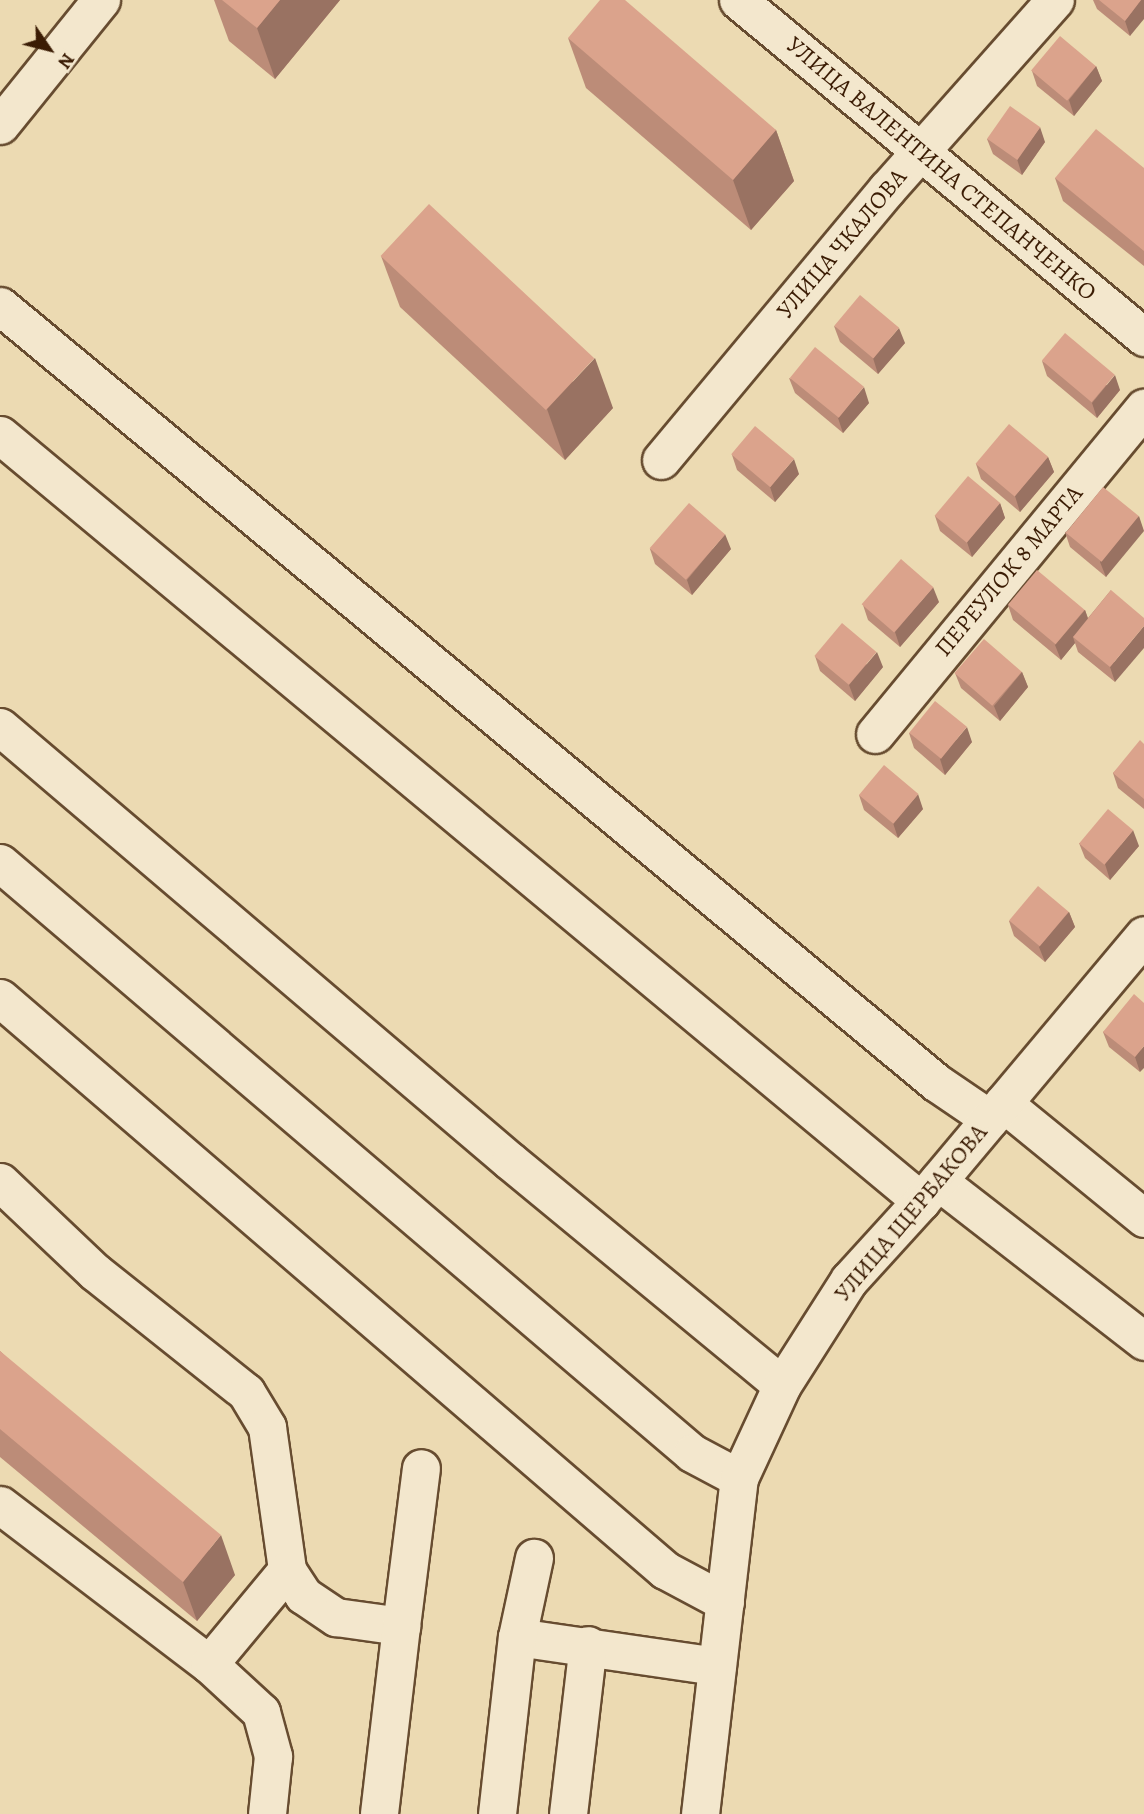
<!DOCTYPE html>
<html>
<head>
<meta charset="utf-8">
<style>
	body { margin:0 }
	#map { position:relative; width:1144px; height:1814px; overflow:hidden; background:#ecdab2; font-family:Alegreya,serif }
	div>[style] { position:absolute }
	.roads { filter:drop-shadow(2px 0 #674c30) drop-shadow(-2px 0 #674c30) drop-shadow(0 2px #674c30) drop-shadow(0 -2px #674c30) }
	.minor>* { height:37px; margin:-18.5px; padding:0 18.5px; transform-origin:18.5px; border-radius:18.5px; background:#f3e7cd }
	.wall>* { inset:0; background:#bc8c78 }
	.shaded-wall>* { inset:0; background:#997262 }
	.building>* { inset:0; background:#dba38c; transform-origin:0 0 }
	span { translate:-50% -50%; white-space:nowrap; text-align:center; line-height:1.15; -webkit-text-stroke:7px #f3e7cd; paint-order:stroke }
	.street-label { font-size:24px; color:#3b1c04 }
	.north { position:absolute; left:14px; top:14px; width:70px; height:70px; -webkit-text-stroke:5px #f3e7cd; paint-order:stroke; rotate:125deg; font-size:19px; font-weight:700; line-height:28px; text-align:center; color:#3b1c04 }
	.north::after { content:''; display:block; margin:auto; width:24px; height:32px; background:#3b1c04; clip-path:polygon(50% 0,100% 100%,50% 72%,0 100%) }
</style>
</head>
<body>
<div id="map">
	<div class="roads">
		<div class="minor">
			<i style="left:738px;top:0;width:528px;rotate:39.69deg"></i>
			<i style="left:0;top:125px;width:161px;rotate:-51.1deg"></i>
			<i style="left:0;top:306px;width:1217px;rotate:39.67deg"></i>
			<i style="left:937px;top:1083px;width:64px;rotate:34.2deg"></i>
			<i style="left:0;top:435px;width:1198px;rotate:39.75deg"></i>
			<i style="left:661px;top:460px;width:353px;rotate:-50.2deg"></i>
			<i style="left:887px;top:189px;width:253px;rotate:-48.4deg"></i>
			<i style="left:0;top:727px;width:670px;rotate:40.4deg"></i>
			<i style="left:510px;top:1161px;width:352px;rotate:39.5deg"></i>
			<i style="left:875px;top:734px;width:423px;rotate:-50.5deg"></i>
			<i style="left:0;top:863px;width:909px;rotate:40.45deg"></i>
			<i style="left:692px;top:1453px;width:53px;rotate:28deg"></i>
			<i style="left:0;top:998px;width:877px;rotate:40.7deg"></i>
			<i style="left:665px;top:1570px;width:68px;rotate:28.1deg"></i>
			<i style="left:1003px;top:1103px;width:182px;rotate:39.2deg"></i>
			<i style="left:938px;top:1181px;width:261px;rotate:37.8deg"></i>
			<i style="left:0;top:1182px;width:131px;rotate:43.5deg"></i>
			<i style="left:95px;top:1272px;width:193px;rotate:38.5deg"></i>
			<i style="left:246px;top:1392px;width:41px;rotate:59deg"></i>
			<i style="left:267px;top:1427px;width:144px;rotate:82deg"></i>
			<i style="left:287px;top:1570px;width:30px;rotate:57deg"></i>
			<i style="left:303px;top:1595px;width:40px;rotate:34deg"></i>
			<i style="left:336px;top:1617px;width:66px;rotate:7.9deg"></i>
			<i style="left:401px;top:1626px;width:189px;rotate:96.7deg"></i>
			<i style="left:0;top:1505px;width:263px;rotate:37.3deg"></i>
			<i style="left:209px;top:1664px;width:71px;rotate:42.7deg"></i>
			<i style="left:261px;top:1712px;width:46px;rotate:74.7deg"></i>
			<i style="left:273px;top:1756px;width:58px;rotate:95.9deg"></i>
			<i style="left:401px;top:1626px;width:159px;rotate:-82.8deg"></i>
			<i style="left:517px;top:1637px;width:202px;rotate:8.3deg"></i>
			<i style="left:209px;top:1664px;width:122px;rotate:-50.3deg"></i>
			<i style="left:497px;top:1814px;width:178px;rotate:-83.6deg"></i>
			<i style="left:517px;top:1637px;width:81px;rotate:-77.9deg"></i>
			<i style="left:568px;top:1814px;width:170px;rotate:-83.3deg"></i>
			<i style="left:700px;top:1814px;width:338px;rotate:-83.4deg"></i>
			<i style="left:739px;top:1478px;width:102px;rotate:-65.2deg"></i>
			<i style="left:782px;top:1385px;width:125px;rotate:-57.5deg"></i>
			<i style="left:849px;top:1280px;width:107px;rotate:-47.7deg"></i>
			<i style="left:921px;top:1201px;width:347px;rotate:-50deg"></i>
		</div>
	</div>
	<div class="wall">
		<i style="clip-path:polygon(214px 0,340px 0,275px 79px,229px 41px)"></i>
		<i style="clip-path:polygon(1093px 0,1144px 0,1130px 36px,1097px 9px)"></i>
		<i style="clip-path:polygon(568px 38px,776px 130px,794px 181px,751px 230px,586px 88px)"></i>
		<i style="clip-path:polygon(1096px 66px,1102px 81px,1074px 116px,1037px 86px,1032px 71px)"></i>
		<i style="clip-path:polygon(987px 139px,1045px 142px,1022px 175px,993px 154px)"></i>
		<i style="clip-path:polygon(1144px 168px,1144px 266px,1063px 201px,1055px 178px)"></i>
		<i style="clip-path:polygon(381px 256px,613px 408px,565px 460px,400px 307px)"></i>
		<i style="clip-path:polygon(834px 326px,905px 343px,878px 374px,840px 342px)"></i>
		<i style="clip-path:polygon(1042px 361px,1120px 390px,1097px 418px,1047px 376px)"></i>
		<i style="clip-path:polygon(789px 378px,869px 403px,843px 433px,795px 393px)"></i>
		<i style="clip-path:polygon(732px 455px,799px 474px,775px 502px,737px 470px)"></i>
		<i style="clip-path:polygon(1048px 457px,1054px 472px,1020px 512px,981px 479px,976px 464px)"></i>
		<i style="clip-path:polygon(1000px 503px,1005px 518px,972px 557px,940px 531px,935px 516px)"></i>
		<i style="clip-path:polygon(1139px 516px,1106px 577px,1070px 547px,1065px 532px)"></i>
		<i style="clip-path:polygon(650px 549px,731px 549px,692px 595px,655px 564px)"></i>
		<i style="clip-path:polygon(1111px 590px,1115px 682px,1078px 652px,1075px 643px,1061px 660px,1013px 620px,1008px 605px,1085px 610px,1088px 618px)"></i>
		<i style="clip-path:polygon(939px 602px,900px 647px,868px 620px,863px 605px)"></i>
		<i style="clip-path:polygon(815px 656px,883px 667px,855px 701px,820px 671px)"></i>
		<i style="clip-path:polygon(1022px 672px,1028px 687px,1000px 721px,961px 688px,955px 673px)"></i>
		<i style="clip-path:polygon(909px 733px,972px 742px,945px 775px,914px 748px)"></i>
		<i style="clip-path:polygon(1144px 744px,1144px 809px,1118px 788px,1113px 773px)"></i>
		<i style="clip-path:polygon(859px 795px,923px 809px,898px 838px,864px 810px)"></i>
		<i style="clip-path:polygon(1079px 843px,1139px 846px,1110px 880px,1085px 858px)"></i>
		<i style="clip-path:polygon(1069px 912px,1075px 927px,1045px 962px,1014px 936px,1009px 921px)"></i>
		<i style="clip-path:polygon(1144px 1003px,1140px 1072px,1109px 1047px,1103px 1032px)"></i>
		<i style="clip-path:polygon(0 1351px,235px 1575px,197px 1621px,0 1457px)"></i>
	</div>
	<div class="shaded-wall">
		<i style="clip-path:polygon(280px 0,340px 0,275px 79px,257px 28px)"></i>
		<i style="clip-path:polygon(1141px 0,1144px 0,1144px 19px,1130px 36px,1125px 21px)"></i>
		<i style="clip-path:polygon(1096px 66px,1102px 81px,1074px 116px,1069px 100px)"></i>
		<i style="clip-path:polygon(1040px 127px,1045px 142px,1022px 175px,1017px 159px)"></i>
		<i style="clip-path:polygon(776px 130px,794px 181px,751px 230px,733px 180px)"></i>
		<i style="clip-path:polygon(899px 328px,905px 343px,878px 374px,873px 358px)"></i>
		<i style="clip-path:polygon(595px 358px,613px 408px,565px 460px,547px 409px)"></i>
		<i style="clip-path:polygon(1115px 375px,1120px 390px,1097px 418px,1092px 403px)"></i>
		<i style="clip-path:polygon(864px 387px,869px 403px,843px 433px,838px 418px)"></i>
		<i style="clip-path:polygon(1048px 457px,1054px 472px,1020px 512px,1015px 496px)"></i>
		<i style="clip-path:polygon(794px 459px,799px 474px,775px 502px,770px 487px)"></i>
		<i style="clip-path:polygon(1000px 503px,1005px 518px,972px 557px,967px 542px)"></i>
		<i style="clip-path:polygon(1139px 516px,1144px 531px,1106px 577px,1100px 562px)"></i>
		<i style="clip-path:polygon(725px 534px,731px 549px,692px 595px,687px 580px)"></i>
		<i style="clip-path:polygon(933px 587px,939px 602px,900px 647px,895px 632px)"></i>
		<i style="clip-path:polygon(1085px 610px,1090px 625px,1073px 637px,1075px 643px,1061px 660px,1055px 645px)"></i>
		<i style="clip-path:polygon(1144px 626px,1144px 648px,1115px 682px,1110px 667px)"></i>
		<i style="clip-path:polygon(877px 652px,883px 667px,855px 701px,849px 685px)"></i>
		<i style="clip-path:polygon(1022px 672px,1028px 687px,1000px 721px,994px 706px)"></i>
		<i style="clip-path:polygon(967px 727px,972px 742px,945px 775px,940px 759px)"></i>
		<i style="clip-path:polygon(918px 794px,923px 809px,898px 838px,893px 823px)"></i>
		<i style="clip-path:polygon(1133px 830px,1139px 846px,1110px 880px,1105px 864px)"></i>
		<i style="clip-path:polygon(1069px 912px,1075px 927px,1045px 962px,1039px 947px)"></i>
		<i style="clip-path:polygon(1144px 1046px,1144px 1068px,1140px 1072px,1135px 1057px)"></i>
		<i style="clip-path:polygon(221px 1535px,235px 1575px,197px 1621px,183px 1582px)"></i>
	</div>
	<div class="building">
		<i style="clip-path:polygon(222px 0,280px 0,257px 28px)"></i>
		<i style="clip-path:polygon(600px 0,625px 0,776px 130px,733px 180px,568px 38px)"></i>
		<i style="clip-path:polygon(1099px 0,1141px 0,1125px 21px)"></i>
		<i style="left:1060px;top:36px;width:47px;height:45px;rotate:40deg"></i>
		<i style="left:1010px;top:106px;width:37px;height:40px;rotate:35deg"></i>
		<i style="clip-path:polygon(1096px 129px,1144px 168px,1144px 251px,1055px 178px)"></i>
		<i style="left:429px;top:204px;width:226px;height:71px;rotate:43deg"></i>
		<i style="left:860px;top:295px;width:51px;height:40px;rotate:40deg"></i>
		<i style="left:1065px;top:333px;width:65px;height:36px;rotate:40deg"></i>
		<i style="left:815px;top:347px;width:63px;height:40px;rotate:39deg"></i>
		<i style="left:1009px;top:424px;width:51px;height:52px;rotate:40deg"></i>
		<i style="left:755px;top:426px;width:51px;height:37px;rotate:40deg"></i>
		<i style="left:968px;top:476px;width:42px;height:52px;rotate:40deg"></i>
		<i style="left:1103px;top:487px;width:46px;height:59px;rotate:39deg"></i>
		<i style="left:689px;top:503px;width:48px;height:60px;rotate:41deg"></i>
		<i style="left:901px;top:559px;width:43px;height:60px;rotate:41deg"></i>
		<i style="left:1037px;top:570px;width:62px;height:45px;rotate:40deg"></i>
		<i style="clip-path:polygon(1111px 590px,1144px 618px,1144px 626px,1110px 667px,1073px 637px)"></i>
		<i style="left:842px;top:623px;width:45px;height:43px;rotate:40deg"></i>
		<i style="left:984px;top:639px;width:50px;height:45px;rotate:41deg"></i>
		<i style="left:935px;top:701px;width:41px;height:41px;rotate:39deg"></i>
		<i style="clip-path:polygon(1140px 740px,1144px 744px,1144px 799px,1113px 773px)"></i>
		<i style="left:884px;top:765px;width:45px;height:39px;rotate:40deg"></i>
		<i style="left:1108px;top:809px;width:33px;height:45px;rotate:40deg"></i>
		<i style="left:1038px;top:886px;width:40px;height:45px;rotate:40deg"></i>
		<i style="clip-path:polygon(1134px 994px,1144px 1003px,1144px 1046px,1135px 1057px,1103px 1032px)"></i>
		<i style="clip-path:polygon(0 1351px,221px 1535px,183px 1582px,0 1429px)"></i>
	</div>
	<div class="street-label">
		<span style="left:941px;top:169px;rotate:40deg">УЛИЦА ВАЛЕНТИНА СТЕПАНЧЕНКО</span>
		<span style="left:842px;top:244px;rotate:-50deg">УЛИЦА ЧКАЛОВА</span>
		<span style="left:1009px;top:571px;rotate:-50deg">ПЕРЕУЛОК 8 МАРТА</span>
		<span style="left:911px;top:1213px;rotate:-50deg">УЛИЦА ЩЕРБАКОВА</span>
	</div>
	<div class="north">N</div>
</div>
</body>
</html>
